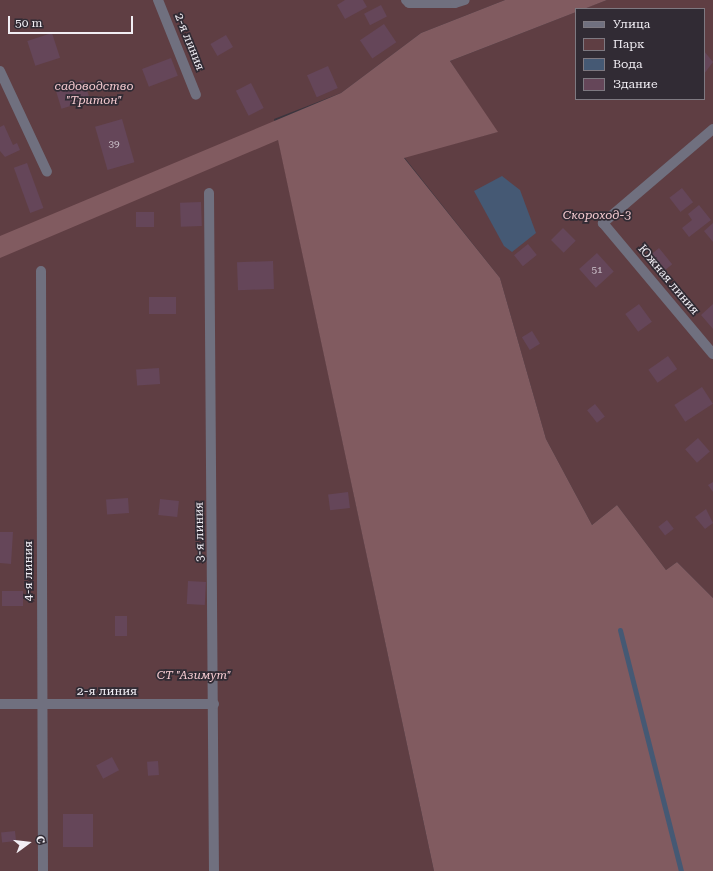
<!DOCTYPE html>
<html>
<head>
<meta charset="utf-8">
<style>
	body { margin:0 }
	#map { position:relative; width:713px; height:871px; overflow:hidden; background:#3b353e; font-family:"Roboto Serif",serif }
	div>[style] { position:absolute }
	.green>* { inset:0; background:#5f3e43 }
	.forest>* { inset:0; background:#815b60 }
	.water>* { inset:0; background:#455974 }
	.stream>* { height:5px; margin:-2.5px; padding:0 2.5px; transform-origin:2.5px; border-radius:2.5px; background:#455974 }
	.building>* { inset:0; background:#654659; transform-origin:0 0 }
	.minor>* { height:10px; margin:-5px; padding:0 5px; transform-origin:5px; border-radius:5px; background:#70707f }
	span { translate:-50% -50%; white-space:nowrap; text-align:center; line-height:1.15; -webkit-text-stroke:3.5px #312b34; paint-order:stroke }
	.number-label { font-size:10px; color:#cec4cd }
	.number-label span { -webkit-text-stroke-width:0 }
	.street-label { font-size:12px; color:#f1eef4 }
	.park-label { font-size:12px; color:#f6cbd1; font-style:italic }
	.legend { position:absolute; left:575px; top:8px; width:130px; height:92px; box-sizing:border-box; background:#312b34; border:1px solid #7e7981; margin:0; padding:5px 7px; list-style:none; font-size:12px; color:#f1eef4 }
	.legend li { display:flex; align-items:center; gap:8px; height:20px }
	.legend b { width:20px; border:1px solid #7e7981 }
	.north { position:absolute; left:8px; top:823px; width:40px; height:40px; -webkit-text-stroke:3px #312b34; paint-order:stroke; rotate:75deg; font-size:11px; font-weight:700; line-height:16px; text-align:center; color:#f1eef4 }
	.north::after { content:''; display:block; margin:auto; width:14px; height:18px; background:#f1eef4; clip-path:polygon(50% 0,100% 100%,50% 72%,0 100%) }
	.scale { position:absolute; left:8px; top:16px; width:125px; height:18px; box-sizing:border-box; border:2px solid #f1eef4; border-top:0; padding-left:5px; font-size:12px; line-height:14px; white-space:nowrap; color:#f1eef4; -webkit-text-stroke:3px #312b34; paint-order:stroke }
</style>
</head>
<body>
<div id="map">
	<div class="green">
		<i style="clip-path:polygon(0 0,505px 0,421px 33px,341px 93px,274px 119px,434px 871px,0 871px)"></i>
		<i style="clip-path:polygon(607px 0,713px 0,713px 598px,677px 562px,666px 570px,617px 505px,592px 525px,546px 439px,500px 278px,404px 157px,497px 132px,450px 61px,576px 12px,576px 99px,704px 99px,704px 9px,583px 9px)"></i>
	</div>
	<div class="forest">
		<i style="clip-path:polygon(505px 0,607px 0,450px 61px,498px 132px,404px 158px,500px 278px,546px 439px,592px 525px,617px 505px,666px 570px,677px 562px,713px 598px,713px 871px,434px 871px,278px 140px,0 258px,0 236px,341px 93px,421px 33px)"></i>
	</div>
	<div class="water">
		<i style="clip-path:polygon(502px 176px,520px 190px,536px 233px,512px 252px,504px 246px,474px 191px)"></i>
	</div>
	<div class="stream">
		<i style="left:620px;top:630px;width:249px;rotate:75.8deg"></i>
	</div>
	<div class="building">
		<i style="clip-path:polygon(345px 0,363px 0,367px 7px,345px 19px,337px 5px)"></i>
		<i style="left:381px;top:5px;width:13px;height:19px;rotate:63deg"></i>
		<i style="left:384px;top:24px;width:22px;height:29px;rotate:56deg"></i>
		<i style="left:52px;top:33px;width:26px;height:26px;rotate:72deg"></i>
		<i style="left:226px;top:35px;width:14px;height:18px;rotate:60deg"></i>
		<i style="clip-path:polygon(704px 51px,713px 62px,704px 74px)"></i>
		<i style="left:171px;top:58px;width:19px;height:31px;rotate:69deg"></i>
		<i style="left:328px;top:66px;width:24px;height:23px;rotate:66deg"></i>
		<i style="left:84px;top:80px;width:21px;height:30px;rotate:73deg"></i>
		<i style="left:251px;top:83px;width:28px;height:17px;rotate:63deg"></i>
		<i style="left:122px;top:119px;width:45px;height:28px;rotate:74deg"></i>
		<i style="clip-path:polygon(4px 125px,13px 145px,17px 143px,20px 150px,5px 157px,0 151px,0 127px)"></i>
		<i style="left:27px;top:163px;width:48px;height:14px;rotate:70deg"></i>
		<i style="left:682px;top:188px;width:18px;height:16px;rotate:52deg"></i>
		<i style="left:201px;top:202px;width:24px;height:21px;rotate:88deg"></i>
		<i style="clip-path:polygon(699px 205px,711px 220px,689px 237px,682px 228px,692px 220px,688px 214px)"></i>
		<i style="left:136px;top:212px;width:18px;height:15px"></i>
		<i style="clip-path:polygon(713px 223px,713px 242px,704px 231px)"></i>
		<i style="left:563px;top:228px;width:18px;height:17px;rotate:45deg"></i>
		<i style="left:528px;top:244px;width:14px;height:18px;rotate:51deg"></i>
		<i style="left:659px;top:248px;width:21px;height:16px;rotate:51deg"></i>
		<i style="left:597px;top:253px;width:25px;height:24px;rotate:48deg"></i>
		<i style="left:273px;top:261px;width:28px;height:36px;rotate:88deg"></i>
		<i style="left:176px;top:297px;width:17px;height:27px;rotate:90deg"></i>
		<i style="left:639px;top:304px;width:22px;height:17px;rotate:54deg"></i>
		<i style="clip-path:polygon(713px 304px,713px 329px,701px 315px)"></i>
		<i style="left:532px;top:331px;width:15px;height:12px;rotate:58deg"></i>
		<i style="left:668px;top:356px;width:16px;height:24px;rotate:55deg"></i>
		<i style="left:159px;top:368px;width:16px;height:23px;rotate:86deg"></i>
		<i style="left:702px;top:387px;width:20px;height:33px;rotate:57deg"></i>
		<i style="left:595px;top:404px;width:16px;height:10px;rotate:52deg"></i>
		<i style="left:698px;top:438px;width:18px;height:17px;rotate:49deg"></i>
		<i style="clip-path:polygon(713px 482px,713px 492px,708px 485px)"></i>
		<i style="left:348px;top:492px;width:16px;height:20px;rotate:83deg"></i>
		<i style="left:128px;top:498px;width:15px;height:22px;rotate:86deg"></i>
		<i style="left:160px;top:499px;width:19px;height:16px;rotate:6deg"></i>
		<i style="clip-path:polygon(706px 509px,713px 523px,705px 529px,695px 517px)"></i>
		<i style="left:667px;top:520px;width:11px;height:11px;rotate:52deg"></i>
		<i style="clip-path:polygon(0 532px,13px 532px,11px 564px,0 563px)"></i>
		<i style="left:188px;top:581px;width:18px;height:23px;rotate:3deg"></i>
		<i style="left:2px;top:591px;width:21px;height:15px"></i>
		<i style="left:115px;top:616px;width:12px;height:20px"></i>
		<i style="left:112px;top:757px;width:15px;height:18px;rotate:62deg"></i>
		<i style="left:158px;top:761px;width:14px;height:11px;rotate:86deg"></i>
		<i style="left:93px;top:814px;width:33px;height:30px;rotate:90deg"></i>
		<i style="left:15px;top:831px;width:10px;height:14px;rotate:84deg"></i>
	</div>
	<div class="minor">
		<i style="left:158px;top:0;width:102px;rotate:68.2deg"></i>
		<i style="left:406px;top:0;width:4px;rotate:45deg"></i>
		<i style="left:409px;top:3px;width:46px"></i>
		<i style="left:455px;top:3px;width:10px;rotate:-17deg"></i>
		<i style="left:0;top:71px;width:111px;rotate:65deg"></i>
		<i style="left:713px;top:129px;width:145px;rotate:139.5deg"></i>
		<i style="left:603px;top:223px;width:171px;rotate:50deg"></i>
		<i style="left:209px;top:193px;width:678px;rotate:89.58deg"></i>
		<i style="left:41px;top:271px;width:600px;rotate:89.81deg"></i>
		<i style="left:0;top:704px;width:214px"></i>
	</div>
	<div class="number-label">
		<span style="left:114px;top:144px">39</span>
		<span style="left:597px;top:270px">51</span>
	</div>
	<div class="street-label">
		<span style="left:189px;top:42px;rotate:68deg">2-я линия</span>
		<span style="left:668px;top:280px;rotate:50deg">Южная линия</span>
		<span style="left:200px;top:532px;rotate:-91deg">3-я линия</span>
		<span style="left:29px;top:571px;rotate:-90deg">4-я линия</span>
		<span style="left:107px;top:692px">2-я линия</span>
	</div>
	<div class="park-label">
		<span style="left:94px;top:94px">садоводство<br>"Тритон"</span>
		<span style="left:597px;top:216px">Скороход-3</span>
		<span style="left:194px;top:676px">СТ "Азимут"</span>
	</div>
	<ul class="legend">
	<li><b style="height:5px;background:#70707f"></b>Улица</li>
	<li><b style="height:11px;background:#5f3e43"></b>Парк</li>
	<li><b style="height:11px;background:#455974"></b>Вода</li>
	<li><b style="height:11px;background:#654659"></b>Здание</li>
	</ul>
	<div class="north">С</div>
	<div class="scale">50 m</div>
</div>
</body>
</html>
